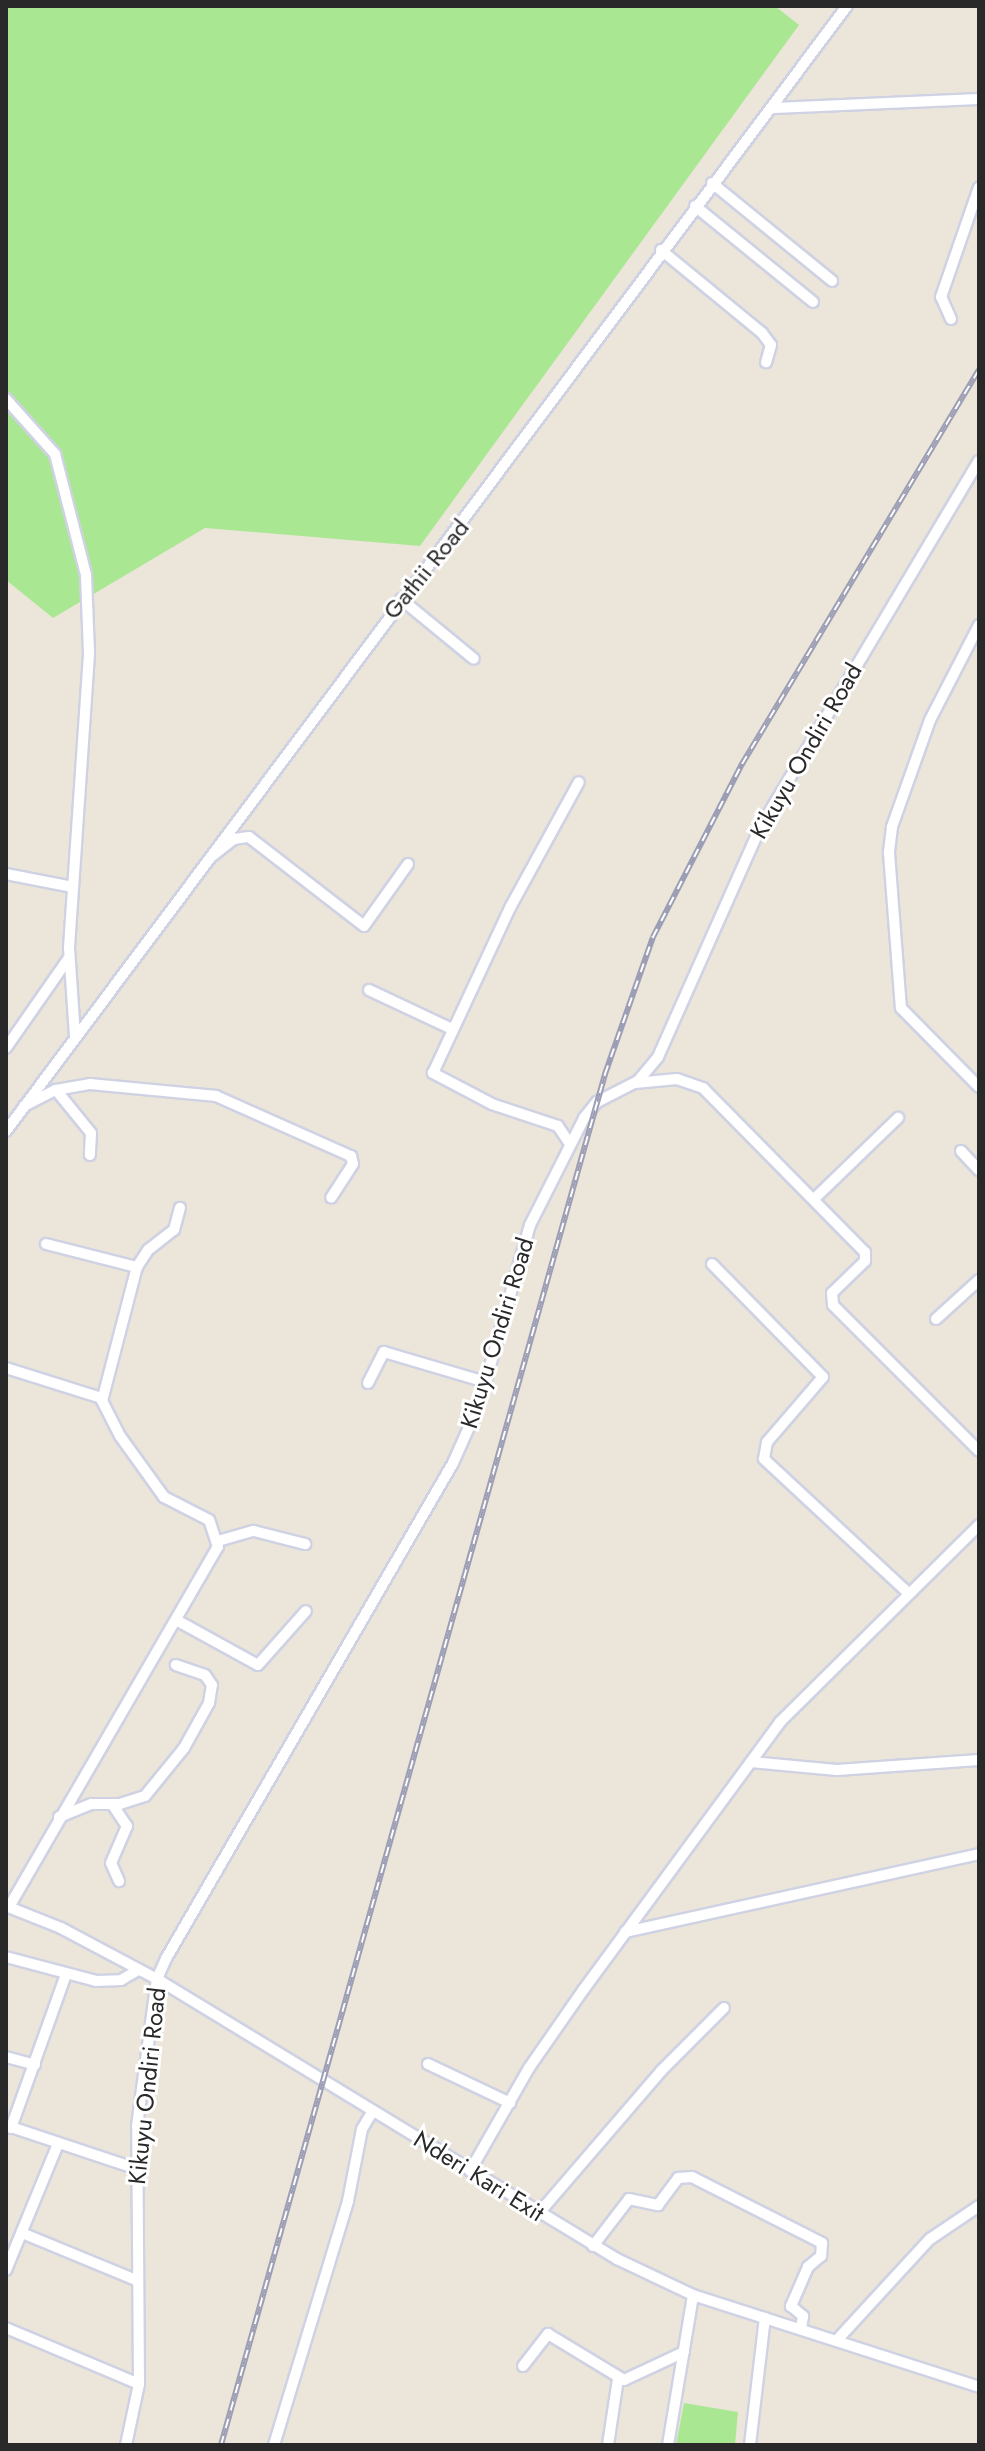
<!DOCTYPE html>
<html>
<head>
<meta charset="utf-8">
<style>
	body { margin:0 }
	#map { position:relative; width:985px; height:2451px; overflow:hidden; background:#ece6da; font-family:Jost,sans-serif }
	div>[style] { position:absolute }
	.green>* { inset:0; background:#aae793 }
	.roads { filter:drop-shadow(2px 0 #cfd2e3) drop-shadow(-2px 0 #cfd2e3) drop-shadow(0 2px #cfd2e3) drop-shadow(0 -2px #cfd2e3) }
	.minor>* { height:10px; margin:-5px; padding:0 5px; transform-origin:5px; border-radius:5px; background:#fff }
	.rail>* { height:6px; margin-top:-3px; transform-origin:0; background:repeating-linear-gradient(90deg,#fff 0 9px,#9c9eb5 0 18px); box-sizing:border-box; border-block:2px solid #9c9eb5 }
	span { translate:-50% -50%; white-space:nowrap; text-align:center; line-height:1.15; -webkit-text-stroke:6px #fff; paint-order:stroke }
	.street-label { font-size:24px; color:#292929 }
	.frame { position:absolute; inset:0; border:8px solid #292929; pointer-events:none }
</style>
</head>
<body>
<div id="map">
	<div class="green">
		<i style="clip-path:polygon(6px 6px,775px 6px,799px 25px,420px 546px,205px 528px,53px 618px,6px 580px)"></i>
		<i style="clip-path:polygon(684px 2403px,738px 2412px,735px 2445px,676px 2445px)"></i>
	</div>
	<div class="roads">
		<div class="minor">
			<i style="left:774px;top:108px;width:205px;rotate:-2.5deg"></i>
			<i style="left:712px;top:183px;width:155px;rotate:39.2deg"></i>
			<i style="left:695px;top:206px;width:152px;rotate:39.1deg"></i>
			<i style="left:661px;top:250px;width:131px;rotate:39.4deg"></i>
			<i style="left:762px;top:333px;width:15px;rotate:53deg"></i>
			<i style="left:771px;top:345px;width:18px;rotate:106deg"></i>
			<i style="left:951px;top:319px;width:24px;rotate:-114deg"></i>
			<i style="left:941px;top:297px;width:116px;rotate:-70.9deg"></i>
			<i style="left:6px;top:399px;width:74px;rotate:48.3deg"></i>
			<i style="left:55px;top:454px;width:125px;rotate:75.6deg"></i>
			<i style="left:86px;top:575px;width:79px;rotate:87.8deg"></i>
			<i style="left:89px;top:654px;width:295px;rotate:93.9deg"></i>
			<i style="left:69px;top:948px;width:88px;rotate:86.1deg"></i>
			<i style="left:401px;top:599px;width:94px;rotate:39.4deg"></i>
			<i style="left:979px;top:625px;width:107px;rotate:117.3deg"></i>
			<i style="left:930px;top:720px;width:114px;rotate:109.6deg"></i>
			<i style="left:892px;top:827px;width:26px;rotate:97deg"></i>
			<i style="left:889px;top:853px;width:155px;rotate:85.6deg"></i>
			<i style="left:901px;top:1008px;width:111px;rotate:45.4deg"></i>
			<i style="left:212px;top:856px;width:28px;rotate:-38deg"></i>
			<i style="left:234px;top:839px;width:15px;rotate:-8deg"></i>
			<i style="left:249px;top:837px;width:145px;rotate:37.7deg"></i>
			<i style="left:364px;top:926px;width:76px;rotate:-54.6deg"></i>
			<i style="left:6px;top:874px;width:68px;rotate:11deg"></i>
			<i style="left:369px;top:990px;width:92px;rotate:25.2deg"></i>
			<i style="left:6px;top:1048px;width:108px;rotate:-55.1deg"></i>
			<i style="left:635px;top:1083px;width:42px;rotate:-5.4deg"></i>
			<i style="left:677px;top:1079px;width:28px;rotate:19deg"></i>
			<i style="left:703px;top:1088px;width:231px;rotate:45.4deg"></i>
			<i style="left:865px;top:1252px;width:9px;rotate:90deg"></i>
			<i style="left:865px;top:1261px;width:46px;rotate:135.9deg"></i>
			<i style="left:832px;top:1293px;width:12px;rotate:85deg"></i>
			<i style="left:833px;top:1305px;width:206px;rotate:45deg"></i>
			<i style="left:56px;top:1090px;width:55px;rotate:50.9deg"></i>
			<i style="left:91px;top:1133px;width:22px;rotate:93deg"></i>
			<i style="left:24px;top:1106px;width:36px;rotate:-27deg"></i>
			<i style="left:56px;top:1090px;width:35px;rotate:-10deg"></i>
			<i style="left:90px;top:1084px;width:127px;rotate:5.4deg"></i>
			<i style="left:216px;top:1096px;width:148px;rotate:24deg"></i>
			<i style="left:351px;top:1156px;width:8px;rotate:76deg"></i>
			<i style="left:353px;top:1164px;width:40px;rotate:122.9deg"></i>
			<i style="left:6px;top:1131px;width:1405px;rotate:-53.22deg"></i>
			<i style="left:570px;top:1144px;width:22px;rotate:-124deg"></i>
			<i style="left:558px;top:1126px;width:70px;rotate:-161.6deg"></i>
			<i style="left:492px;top:1104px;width:67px;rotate:-152.3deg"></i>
			<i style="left:433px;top:1073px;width:184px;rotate:-65deg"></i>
			<i style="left:511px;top:906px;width:141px;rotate:-61.3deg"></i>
			<i style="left:961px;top:1151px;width:26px;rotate:47deg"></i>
			<i style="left:814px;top:1199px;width:117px;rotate:-44deg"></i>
			<i style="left:46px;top:1244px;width:94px;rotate:14.2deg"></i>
			<i style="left:712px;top:1264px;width:158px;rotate:45.5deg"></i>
			<i style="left:823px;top:1377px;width:86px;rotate:130.7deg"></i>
			<i style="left:767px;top:1442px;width:17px;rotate:100deg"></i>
			<i style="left:764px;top:1459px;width:195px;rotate:42.9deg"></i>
			<i style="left:936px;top:1319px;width:58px;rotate:-42.2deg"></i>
			<i style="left:6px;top:1368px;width:101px;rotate:17.4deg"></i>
			<i style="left:368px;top:1383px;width:35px;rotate:-63deg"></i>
			<i style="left:384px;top:1352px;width:105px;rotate:16.5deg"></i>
			<i style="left:218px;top:1541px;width:37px;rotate:-16deg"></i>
			<i style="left:254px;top:1531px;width:53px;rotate:14.3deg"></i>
			<i style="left:178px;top:1621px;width:91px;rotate:28.8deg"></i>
			<i style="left:258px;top:1665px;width:72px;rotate:-48.4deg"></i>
			<i style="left:751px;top:1762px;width:86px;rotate:5.3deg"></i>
			<i style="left:837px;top:1770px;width:142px;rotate:-4deg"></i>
			<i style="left:112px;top:1804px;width:27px;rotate:56deg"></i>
			<i style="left:127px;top:1826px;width:40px;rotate:113.4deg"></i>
			<i style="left:111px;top:1863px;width:20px;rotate:66deg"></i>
			<i style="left:59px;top:1817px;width:35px;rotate:-22deg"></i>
			<i style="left:92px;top:1804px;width:28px"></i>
			<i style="left:120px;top:1804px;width:26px;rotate:-18deg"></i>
			<i style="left:145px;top:1796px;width:62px;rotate:-50.9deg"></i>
			<i style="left:184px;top:1748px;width:51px;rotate:-60.9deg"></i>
			<i style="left:209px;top:1703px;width:18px;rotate:-81deg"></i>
			<i style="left:212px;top:1685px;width:12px;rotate:-125deg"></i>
			<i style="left:205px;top:1675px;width:31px;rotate:-161deg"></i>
			<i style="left:6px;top:1906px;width:59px;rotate:21.8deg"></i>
			<i style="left:61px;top:1928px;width:109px;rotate:28deg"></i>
			<i style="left:157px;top:1979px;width:539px;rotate:31.33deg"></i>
			<i style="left:617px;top:2259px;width:84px;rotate:25.3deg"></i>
			<i style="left:693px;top:2295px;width:300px;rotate:17.8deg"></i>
			<i style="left:9px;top:1907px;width:416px;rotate:-59.9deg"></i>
			<i style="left:218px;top:1547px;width:28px;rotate:-108deg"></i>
			<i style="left:209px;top:1520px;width:51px;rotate:-152.9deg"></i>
			<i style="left:164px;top:1497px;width:75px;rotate:-125.8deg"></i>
			<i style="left:120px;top:1436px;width:39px;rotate:-117deg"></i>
			<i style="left:102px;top:1401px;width:138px;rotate:-75.4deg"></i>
			<i style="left:137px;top:1267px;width:20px;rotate:-57deg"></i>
			<i style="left:148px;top:1250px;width:33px;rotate:-38deg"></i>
			<i style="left:174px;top:1230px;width:23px;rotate:-75deg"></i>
			<i style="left:625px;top:1932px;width:362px;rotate:-12.4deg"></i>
			<i style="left:6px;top:1957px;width:93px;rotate:14.9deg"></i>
			<i style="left:96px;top:1981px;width:25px;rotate:-2deg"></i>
			<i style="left:121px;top:1980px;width:20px;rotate:-30deg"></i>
			<i style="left:6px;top:2057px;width:30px;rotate:15deg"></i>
			<i style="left:428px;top:2064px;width:91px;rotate:25.4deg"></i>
			<i style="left:8px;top:2126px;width:133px;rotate:18.4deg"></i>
			<i style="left:11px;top:2128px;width:164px;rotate:-70.3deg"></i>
			<i style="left:470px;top:2171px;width:119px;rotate:-60.2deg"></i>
			<i style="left:529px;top:2068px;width:96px;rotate:-55.2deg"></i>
			<i style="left:584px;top:1989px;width:331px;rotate:-53.7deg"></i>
			<i style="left:780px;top:1722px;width:280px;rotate:-44.7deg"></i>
			<i style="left:539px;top:2213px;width:187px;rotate:-49.3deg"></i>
			<i style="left:661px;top:2071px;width:89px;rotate:-45deg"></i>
			<i style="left:22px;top:2233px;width:123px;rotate:22.4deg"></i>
			<i style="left:593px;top:2246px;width:59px;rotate:-52.5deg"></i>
			<i style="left:629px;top:2199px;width:30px;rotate:12deg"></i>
			<i style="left:658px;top:2205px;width:34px;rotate:-53deg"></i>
			<i style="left:678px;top:2178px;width:14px;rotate:-4deg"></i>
			<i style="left:692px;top:2177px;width:146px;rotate:26.9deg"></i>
			<i style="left:822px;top:2243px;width:13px;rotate:94deg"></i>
			<i style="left:821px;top:2256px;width:17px;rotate:140deg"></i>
			<i style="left:808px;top:2267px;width:43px;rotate:113.6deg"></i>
			<i style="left:791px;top:2306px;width:16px;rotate:40deg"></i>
			<i style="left:803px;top:2316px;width:13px;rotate:99deg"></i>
			<i style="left:6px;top:2270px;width:136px;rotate:-67.6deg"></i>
			<i style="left:6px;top:2328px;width:144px;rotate:22.8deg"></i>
			<i style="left:837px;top:2340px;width:137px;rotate:-47.4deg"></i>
			<i style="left:930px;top:2239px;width:59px;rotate:-34deg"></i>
			<i style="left:523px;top:2366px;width:41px;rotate:-52deg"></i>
			<i style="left:548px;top:2334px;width:89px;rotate:31.2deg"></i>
			<i style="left:624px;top:2380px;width:66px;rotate:-25deg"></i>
			<i style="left:126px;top:2445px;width:62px;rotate:-78deg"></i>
			<i style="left:139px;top:2384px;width:258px;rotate:-90.4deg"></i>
			<i style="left:137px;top:2126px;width:148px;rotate:-82.3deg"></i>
			<i style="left:157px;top:1979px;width:24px;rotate:-66deg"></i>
			<i style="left:167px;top:1957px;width:571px;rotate:-59.93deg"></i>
			<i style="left:453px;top:1463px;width:64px;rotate:-65.9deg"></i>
			<i style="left:479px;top:1405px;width:187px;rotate:-74.2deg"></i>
			<i style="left:530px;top:1225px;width:120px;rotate:-63.2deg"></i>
			<i style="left:584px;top:1118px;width:21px;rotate:-51deg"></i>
			<i style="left:597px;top:1102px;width:46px;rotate:-27.1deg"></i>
			<i style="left:638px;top:1081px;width:31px;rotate:-50deg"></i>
			<i style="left:658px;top:1057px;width:251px;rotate:-66deg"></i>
			<i style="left:760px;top:828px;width:427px;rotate:-59.2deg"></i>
			<i style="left:274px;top:2445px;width:255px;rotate:-73.1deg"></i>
			<i style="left:348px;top:2201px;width:73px;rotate:-79deg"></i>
			<i style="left:362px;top:2129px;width:21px;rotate:-59deg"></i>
			<i style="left:608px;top:2445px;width:67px;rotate:-81.4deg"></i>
			<i style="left:668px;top:2445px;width:152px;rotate:-80.5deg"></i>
			<i style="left:750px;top:2445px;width:128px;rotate:-83.3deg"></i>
		</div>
	</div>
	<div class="rail">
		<i style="left:221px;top:2445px;width:1424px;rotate:-74.35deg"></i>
		<i style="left:605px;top:1074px;width:145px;rotate:-70.7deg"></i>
		<i style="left:653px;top:937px;width:195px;rotate:-62.8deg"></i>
		<i style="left:742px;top:764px;width:460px;rotate:-59deg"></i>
	</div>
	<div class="street-label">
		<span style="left:426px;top:569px;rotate:-51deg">Gathii Road</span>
		<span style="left:806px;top:751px;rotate:-60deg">Kikuyu Ondiri Road</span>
		<span style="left:497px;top:1333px;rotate:-73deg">Kikuyu Ondiri Road</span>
		<span style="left:147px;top:2086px;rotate:-84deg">Kikuyu Ondiri Road</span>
		<span style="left:479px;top:2176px;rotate:32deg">Nderi Kari Exit</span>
	</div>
	<div class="frame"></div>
</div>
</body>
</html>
